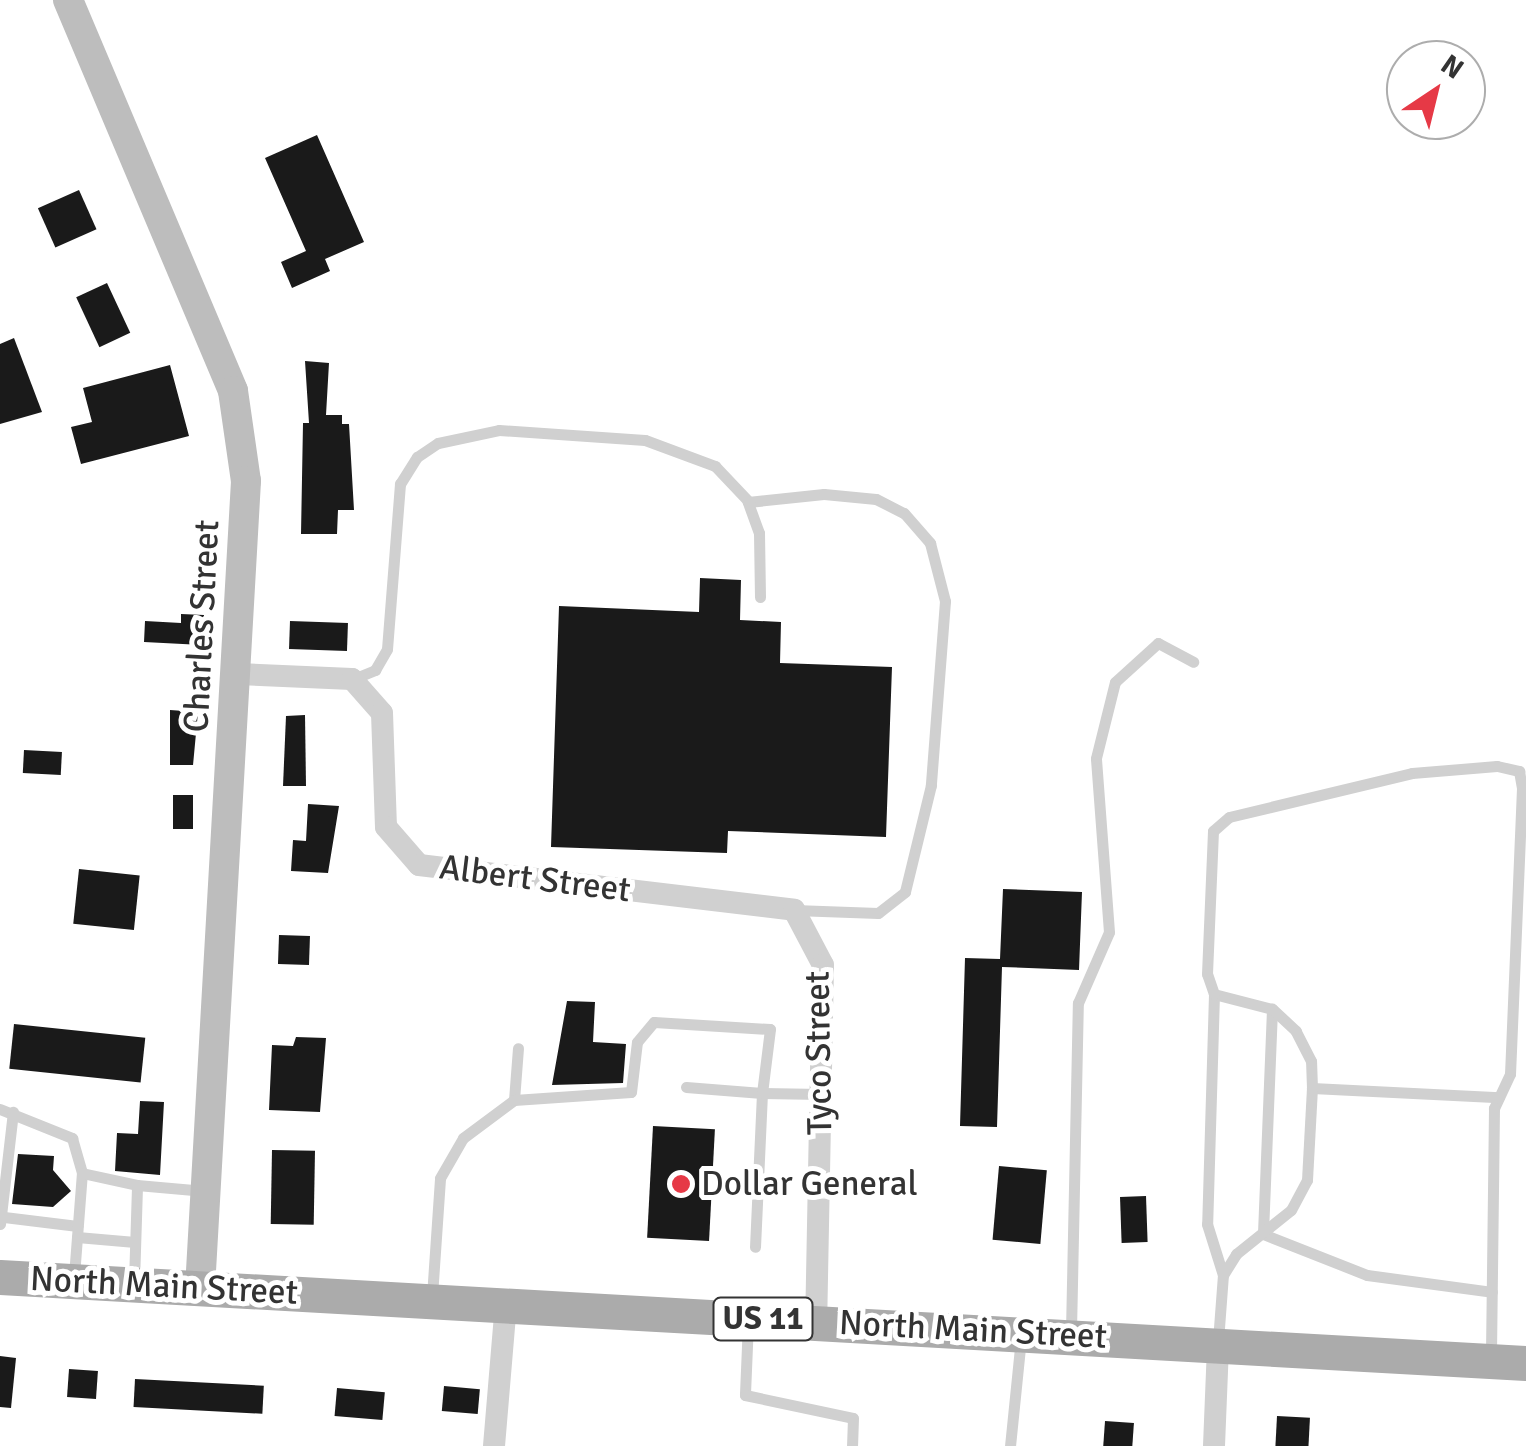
<!DOCTYPE html>
<html>
<head>
<meta charset="utf-8">
<style>
	body { margin:0 }
	#map { position:relative; width:1526px; height:1446px; overflow:hidden; background:#fff; font-family:Signika,sans-serif }
	div>[style] { position:absolute }
	.building>* { inset:0; background:#1a1a1a; transform-origin:0 0 }
	.lane>* { height:11px; margin:-5.5px; padding:0 5.5px; transform-origin:5.5px; border-radius:5.5px; background:#d0d0d0 }
	.street>* { height:22px; margin:-11px; padding:0 11px; transform-origin:11px; border-radius:11px; background:#d0d0d0 }
	.secondary>* { height:30px; margin:-15px; padding:0 15px; transform-origin:15px; border-radius:15px; background:#bdbdbd }
	.primary>* { height:35px; margin:-17.5px; padding:0 17.5px; transform-origin:17.5px; border-radius:17.5px; background:#ababab }
	.dots>* { width:28px; height:28px; translate:-50% -50%; box-sizing:border-box; border:5px solid #fff; border-radius:50% }
	span { translate:-50% -50%; white-space:nowrap; text-align:center; line-height:1.15; -webkit-text-stroke:10px #fff; paint-order:stroke }
	.shield-label span { padding:2px 8px; background:#fff; border:2px solid; border-radius:8px; -webkit-text-stroke-width:0 }
	.shield-label { font-size:32px; color:#333; font-weight:700 }
	.street-label { font-size:35px; color:#333 }
	.poi-label { font-size:35px; color:#333 }
	.left { translate:0 -50%; text-align:left }
	.north { position:absolute; left:1386px; top:40px; width:100px; height:100px; box-sizing:border-box; background:#fff; border:2px solid #adadad; border-radius:50%; rotate:35deg; font-size:28px; font-weight:700; line-height:40px; text-align:center; color:#333 }
	.north::after { content:''; display:block; margin:auto; width:35px; height:45px; background:#e63946; clip-path:polygon(50% 0,100% 100%,50% 72%,0 100%) }
</style>
</head>
<body>
<div id="map">
	<div class="building">
		<i style="clip-path:polygon(317px 135px,364px 242px,325px 259px,330px 271px,292px 288px,281px 262px,306px 251px,265px 158px)"></i>
		<i style="left:79px;top:190px;width:43px;height:45px;rotate:66deg"></i>
		<i style="left:107px;top:283px;width:55px;height:34px;rotate:65deg"></i>
		<i style="clip-path:polygon(14px 338px,42px 412px,0 424px,0 344px)"></i>
		<i style="clip-path:polygon(305px 361px,329px 363px,326px 415px,342px 415px,342px 424px,349px 424px,354px 510px,338px 510px,337px 534px,301px 534px,303px 423px,309px 423px)"></i>
		<i style="clip-path:polygon(170px 365px,189px 436px,81px 464px,71px 427px,92px 422px,83px 388px)"></i>
		<i style="clip-path:polygon(700px 578px,741px 580px,740px 620px,781px 622px,780px 663px,892px 667px,886px 837px,728px 831px,727px 853px,551px 847px,559px 606px,699px 612px)"></i>
		<i style="clip-path:polygon(181px 614px,204px 615px,202px 645px,144px 642px,145px 621px,181px 623px)"></i>
		<i style="left:290px;top:621px;width:58px;height:28px;rotate:2deg"></i>
		<i style="clip-path:polygon(170px 710px,198px 712px,193px 765px,170px 765px)"></i>
		<i style="clip-path:polygon(305px 715px,306px 786px,283px 786px,286px 716px)"></i>
		<i style="left:24px;top:750px;width:38px;height:23px;rotate:3deg"></i>
		<i style="left:173px;top:795px;width:20px;height:34px"></i>
		<i style="clip-path:polygon(308px 804px,339px 806px,328px 873px,291px 871px,293px 840px,306px 841px)"></i>
		<i style="left:79px;top:869px;width:61px;height:55px;rotate:6deg"></i>
		<i style="clip-path:polygon(1003px 889px,1082px 892px,1079px 970px,1002px 967px,997px 1127px,960px 1126px,965px 958px,1000px 959px)"></i>
		<i style="left:279px;top:935px;width:31px;height:29px;rotate:2deg"></i>
		<i style="clip-path:polygon(567px 1001px,595px 1002px,593px 1042px,626px 1044px,623px 1083px,552px 1085px)"></i>
		<i style="left:14px;top:1024px;width:132px;height:45px;rotate:6deg"></i>
		<i style="clip-path:polygon(296px 1037px,326px 1038px,320px 1112px,269px 1110px,272px 1045px,293px 1046px)"></i>
		<i style="clip-path:polygon(140px 1101px,164px 1102px,160px 1175px,115px 1171px,117px 1133px,138px 1134px)"></i>
		<i style="left:653px;top:1126px;width:62px;height:112px;rotate:3deg"></i>
		<i style="left:272px;top:1150px;width:43px;height:74px;rotate:1deg"></i>
		<i style="clip-path:polygon(18px 1154px,54px 1156px,53px 1170px,71px 1191px,53px 1207px,12px 1204px)"></i>
		<i style="left:999px;top:1166px;width:48px;height:74px;rotate:5deg"></i>
		<i style="left:1146px;top:1196px;width:46px;height:26px;rotate:88deg"></i>
		<i style="clip-path:polygon(0 1356px,16px 1358px,11px 1408px,0 1407px)"></i>
		<i style="left:69px;top:1369px;width:29px;height:28px;rotate:4deg"></i>
		<i style="left:135px;top:1379px;width:129px;height:28px;rotate:3deg"></i>
		<i style="left:444px;top:1386px;width:36px;height:25px;rotate:5deg"></i>
		<i style="left:337px;top:1388px;width:48px;height:28px;rotate:5deg"></i>
		<i style="left:1277px;top:1416px;width:33px;height:30px;rotate:3deg"></i>
		<i style="left:1105px;top:1421px;width:29px;height:25px;rotate:4deg"></i>
	</div>
	<div class="lane">
		<i style="left:760px;top:597px;width:64px;rotate:-90.9deg"></i>
		<i style="left:759px;top:533px;width:33px;rotate:-110deg"></i>
		<i style="left:748px;top:502px;width:76px;rotate:-6deg"></i>
		<i style="left:824px;top:494px;width:52px;rotate:5.5deg"></i>
		<i style="left:876px;top:499px;width:31px;rotate:27deg"></i>
		<i style="left:904px;top:513px;width:40px;rotate:49deg"></i>
		<i style="left:930px;top:543px;width:60px;rotate:75.5deg"></i>
		<i style="left:945px;top:601px;width:185px;rotate:94.4deg"></i>
		<i style="left:931px;top:785px;width:110px;rotate:103.7deg"></i>
		<i style="left:905px;top:892px;width:34px;rotate:142deg"></i>
		<i style="left:878px;top:913px;width:84px;rotate:-178deg"></i>
		<i style="left:353px;top:679px;width:24px;rotate:-22deg"></i>
		<i style="left:375px;top:670px;width:24px;rotate:-60deg"></i>
		<i style="left:387px;top:649px;width:166px;rotate:-85.5deg"></i>
		<i style="left:400px;top:484px;width:32px;rotate:-58deg"></i>
		<i style="left:417px;top:457px;width:25px;rotate:-34deg"></i>
		<i style="left:438px;top:443px;width:62px;rotate:-12deg"></i>
		<i style="left:499px;top:430px;width:146px;rotate:3.9deg"></i>
		<i style="left:645px;top:440px;width:75px;rotate:20.4deg"></i>
		<i style="left:715px;top:466px;width:50px;rotate:46.6deg"></i>
		<i style="left:1214px;top:994px;width:230px;rotate:91.7deg"></i>
		<i style="left:1207px;top:1224px;width:53px;rotate:72.6deg"></i>
		<i style="left:1272px;top:1009px;width:225px;rotate:92.3deg"></i>
		<i style="left:1263px;top:1234px;width:112px;rotate:21.5deg"></i>
		<i style="left:1367px;top:1275px;width:126px;rotate:7.7deg"></i>
		<i style="left:686px;top:1087px;width:76px;rotate:4.5deg"></i>
		<i style="left:762px;top:1093px;width:154px;rotate:92.6deg"></i>
		<i style="left:1312px;top:1088px;width:187px;rotate:2.8deg"></i>
		<i style="left:514px;top:1100px;width:52px;rotate:-85.6deg"></i>
		<i style="left:0;top:1109px;width:78px;rotate:21.9deg"></i>
		<i style="left:72px;top:1138px;width:36px;rotate:74deg"></i>
		<i style="left:4px;top:1217px;width:74px;rotate:7deg"></i>
		<i style="left:0;top:1224px;width:113px;rotate:-83.4deg"></i>
		<i style="left:77px;top:1237px;width:58px;rotate:4.9deg"></i>
		<i style="left:74px;top:1276px;width:103px;rotate:-85.6deg"></i>
		<i style="left:82px;top:1173px;width:56px;rotate:12.3deg"></i>
		<i style="left:134px;top:1282px;width:97px;rotate:-88.2deg"></i>
		<i style="left:137px;top:1185px;width:68px;rotate:5deg"></i>
		<i style="left:432px;top:1296px;width:118px;rotate:-86.1deg"></i>
		<i style="left:440px;top:1178px;width:46px;rotate:-60.1deg"></i>
		<i style="left:463px;top:1138px;width:64px;rotate:-36.7deg"></i>
		<i style="left:514px;top:1100px;width:117px;rotate:-3.9deg"></i>
		<i style="left:631px;top:1092px;width:50px;rotate:-83.2deg"></i>
		<i style="left:637px;top:1042px;width:26px;rotate:-50deg"></i>
		<i style="left:654px;top:1022px;width:116px;rotate:3.5deg"></i>
		<i style="left:770px;top:1029px;width:64px;rotate:97.1deg"></i>
		<i style="left:762px;top:1093px;width:60px;rotate:1deg"></i>
		<i style="left:748px;top:1322px;width:73px;rotate:92.4deg"></i>
		<i style="left:745px;top:1395px;width:110px;rotate:12deg"></i>
		<i style="left:853px;top:1418px;width:28px;rotate:92deg"></i>
		<i style="left:1071px;top:1331px;width:328px;rotate:-88.8deg"></i>
		<i style="left:1078px;top:1003px;width:77px;rotate:-66.4deg"></i>
		<i style="left:1109px;top:932px;width:174px;rotate:-94.3deg"></i>
		<i style="left:1096px;top:758px;width:78px;rotate:-76deg"></i>
		<i style="left:1115px;top:682px;width:58px;rotate:-42.2deg"></i>
		<i style="left:1158px;top:643px;width:40px;rotate:28deg"></i>
		<i style="left:1218px;top:1341px;width:66px;rotate:-85.7deg"></i>
		<i style="left:1223px;top:1275px;width:25px;rotate:-58deg"></i>
		<i style="left:1236px;top:1254px;width:70px;rotate:-38.7deg"></i>
		<i style="left:1291px;top:1210px;width:34px;rotate:-62deg"></i>
		<i style="left:1307px;top:1180px;width:92px;rotate:-86.9deg"></i>
		<i style="left:1312px;top:1088px;width:27px;rotate:-92deg"></i>
		<i style="left:1311px;top:1061px;width:34px;rotate:-117deg"></i>
		<i style="left:1296px;top:1031px;width:33px;rotate:-137deg"></i>
		<i style="left:1272px;top:1009px;width:60px;rotate:-165.5deg"></i>
		<i style="left:1214px;top:994px;width:21px;rotate:-109deg"></i>
		<i style="left:1207px;top:974px;width:143px;rotate:-87.6deg"></i>
		<i style="left:1213px;top:831px;width:21px;rotate:-41deg"></i>
		<i style="left:1229px;top:817px;width:188px;rotate:-13.5deg"></i>
		<i style="left:1412px;top:773px;width:85px;rotate:-4.7deg"></i>
		<i style="left:1497px;top:766px;width:23px;rotate:13deg"></i>
		<i style="left:1519px;top:771px;width:17px;rotate:80deg"></i>
		<i style="left:1522px;top:788px;width:286px;rotate:92.4deg"></i>
		<i style="left:1510px;top:1074px;width:38px;rotate:115deg"></i>
		<i style="left:1494px;top:1108px;width:249px;rotate:90.7deg"></i>
		<i style="left:1010px;top:1446px;width:110px;rotate:-84.2deg"></i>
	</div>
	<div class="street">
		<i style="left:238px;top:674px;width:114px;rotate:2.5deg"></i>
		<i style="left:352px;top:679px;width:45px;rotate:48.6deg"></i>
		<i style="left:382px;top:713px;width:114px;rotate:88deg"></i>
		<i style="left:386px;top:827px;width:50px;rotate:49deg"></i>
		<i style="left:419px;top:865px;width:378px;rotate:6.8deg"></i>
		<i style="left:794px;top:910px;width:62px;rotate:62.2deg"></i>
		<i style="left:823px;top:965px;width:356px;rotate:91.1deg"></i>
		<i style="left:494px;top:1446px;width:143px;rotate:-85.2deg"></i>
		<i style="left:1214px;top:1446px;width:101px;rotate:-87.7deg"></i>
	</div>
	<div class="secondary">
		<i style="left:68px;top:0;width:424px;rotate:67.1deg"></i>
		<i style="left:233px;top:391px;width:91px;rotate:81.8deg"></i>
		<i style="left:246px;top:481px;width:809px;rotate:93.26deg"></i>
	</div>
	<div class="primary">
		<i style="left:0;top:1277px;width:1528px;rotate:3.23deg"></i>
	</div>
	<div class="dots">
		<i style="left:681px;top:1184px;background:#e63946"></i>
	</div>
	<div class="shield-label">
		<span style="left:763px;top:1319px">US 11</span>
	</div>
	<div class="street-label">
		<span style="left:202px;top:626px;rotate:-87deg">Charles Street</span>
		<span style="left:535px;top:879px;rotate:7deg">Albert Street</span>
		<span style="left:819px;top:1053px;rotate:-91deg">Tyco Street</span>
		<span style="left:164px;top:1286px;rotate:3deg">North Main Street</span>
		<span style="left:973px;top:1330px;rotate:3deg">North Main Street</span>
	</div>
	<div class="poi-label">
		<span class="left" style="left:701px;top:1184px">Dollar General</span>
	</div>
	<div class="north">N</div>
</div>
</body>
</html>
